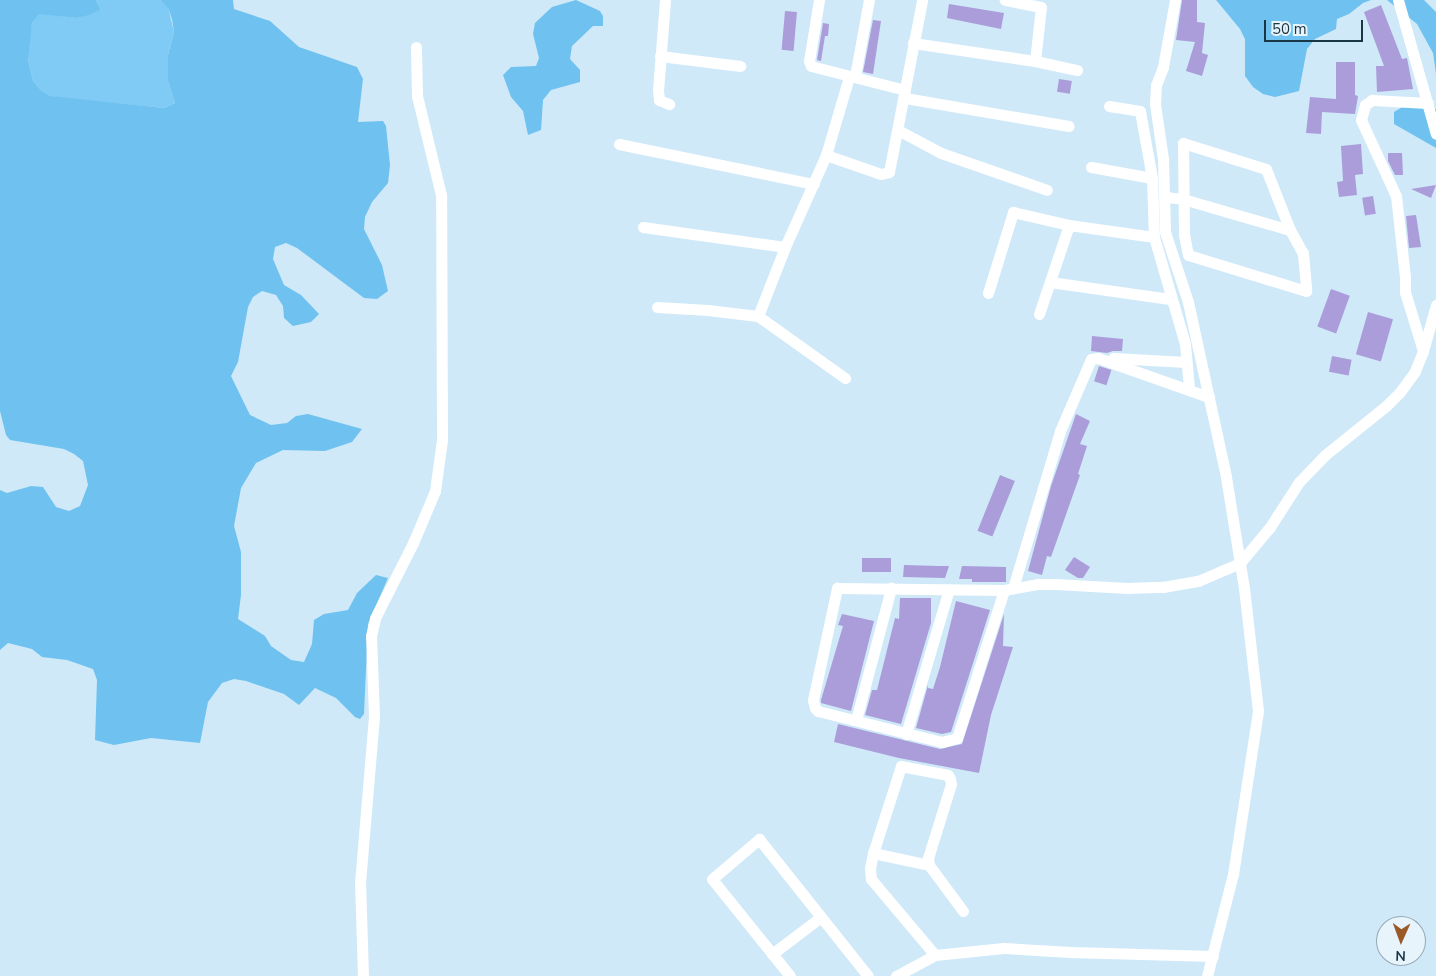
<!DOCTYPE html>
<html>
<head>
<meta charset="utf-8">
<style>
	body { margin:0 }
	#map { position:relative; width:1436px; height:976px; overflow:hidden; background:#cfe9f9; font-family:"Nunito Sans",sans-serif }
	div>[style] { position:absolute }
	.green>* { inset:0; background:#80cbf5 }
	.forest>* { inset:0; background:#6fc2ef }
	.building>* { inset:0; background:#aa9dda; transform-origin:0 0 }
	.minor>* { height:11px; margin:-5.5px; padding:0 5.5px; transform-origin:5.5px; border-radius:5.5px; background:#fff }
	span { translate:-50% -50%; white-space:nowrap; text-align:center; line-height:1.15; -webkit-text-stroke:4px #e7f4fc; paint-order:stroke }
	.north { position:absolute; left:1376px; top:916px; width:50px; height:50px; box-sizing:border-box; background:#e7f4fc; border:1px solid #95a8b3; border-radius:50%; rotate:182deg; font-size:14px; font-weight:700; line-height:20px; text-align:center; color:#193645 }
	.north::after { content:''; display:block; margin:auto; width:18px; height:22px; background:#9c5928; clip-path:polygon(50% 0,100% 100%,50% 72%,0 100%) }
	.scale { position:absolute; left:1264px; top:20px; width:99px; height:22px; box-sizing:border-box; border:2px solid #193645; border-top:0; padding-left:6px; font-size:15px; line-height:18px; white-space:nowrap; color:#193645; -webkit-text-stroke:4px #e7f4fc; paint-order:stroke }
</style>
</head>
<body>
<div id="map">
	<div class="green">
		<i style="clip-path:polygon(96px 0,160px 0,168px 7px,174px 32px,168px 55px,168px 81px,175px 103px,164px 108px,62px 98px,51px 96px,41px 90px,33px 81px,28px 59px,28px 48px,32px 23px,39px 13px,77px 18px,101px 10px)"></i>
	</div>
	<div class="forest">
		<i style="clip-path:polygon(0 0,96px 0,101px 10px,89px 15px,77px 18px,39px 14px,32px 23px,28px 59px,33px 81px,41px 90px,51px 96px,164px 108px,175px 103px,168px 81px,168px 55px,174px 32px,172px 19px,168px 8px,160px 0,233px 0,234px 9px,270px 21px,299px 47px,357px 67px,363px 79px,358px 122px,383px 121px,386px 126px,390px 165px,388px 183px,372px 202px,365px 217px,364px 229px,382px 265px,388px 291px,377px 299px,364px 298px,297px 248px,286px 243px,275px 247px,273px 259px,284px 285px,301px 295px,319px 314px,311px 322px,293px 326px,284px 318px,283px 306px,276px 295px,262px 291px,253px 297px,248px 307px,238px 362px,231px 376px,250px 415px,271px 425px,287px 423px,296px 416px,308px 414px,362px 429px,352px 442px,325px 451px,283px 450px,256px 463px,241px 488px,234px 526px,241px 552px,241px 595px,238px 619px,265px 636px,271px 646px,291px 660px,304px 662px,312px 644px,314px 620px,324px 614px,348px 610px,357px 593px,376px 575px,388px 578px,368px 624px,364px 714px,360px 719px,355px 717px,336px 698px,315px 688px,299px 705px,284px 694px,246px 681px,234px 679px,222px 683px,208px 702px,200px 743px,151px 738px,114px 745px,95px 740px,97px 680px,93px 669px,67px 660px,42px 657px,32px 649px,8px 643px,0 650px,0 490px,7px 493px,31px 486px,43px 487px,56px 507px,69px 511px,80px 506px,88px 485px,83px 461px,74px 454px,64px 449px,10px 440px,6px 435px,0 411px)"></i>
		<i style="clip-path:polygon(576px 0,600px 11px,603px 16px,603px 26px,593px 26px,572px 46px,570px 59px,580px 70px,580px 82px,551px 90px,543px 100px,541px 130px,528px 135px,523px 111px,511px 97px,503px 75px,511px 67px,536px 66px,539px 58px,533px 34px,535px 23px,552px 7px)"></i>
		<i style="clip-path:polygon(1216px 0,1371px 0,1363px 3px,1349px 14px,1337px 19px,1336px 29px,1315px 39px,1307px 49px,1299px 91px,1275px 97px,1263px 94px,1253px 87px,1245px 76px,1245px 39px,1240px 29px)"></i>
		<i style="clip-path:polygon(1387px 0,1424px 0,1436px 12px,1436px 74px,1433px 53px,1417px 24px)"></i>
		<i style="clip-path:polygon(1404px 106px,1436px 109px,1436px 148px,1394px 124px,1394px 112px)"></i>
	</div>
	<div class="building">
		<i style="clip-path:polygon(1182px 0,1197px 0,1197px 22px,1205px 23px,1202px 53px,1208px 55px,1202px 76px,1186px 71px,1195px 42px,1176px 40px)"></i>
		<i style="clip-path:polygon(949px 4px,1004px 13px,1001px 29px,947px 18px)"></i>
		<i style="clip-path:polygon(1381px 5px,1402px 59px,1407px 58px,1413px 89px,1377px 92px,1376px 66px,1384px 66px,1364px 12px)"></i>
		<i style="left:785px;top:11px;width:12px;height:39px;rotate:5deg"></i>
		<i style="clip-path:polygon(873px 20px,881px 21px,873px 74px,863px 72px)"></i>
		<i style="clip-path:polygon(823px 23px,829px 24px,828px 36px,825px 36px,821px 61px,817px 60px)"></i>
		<i style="clip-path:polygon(1336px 62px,1355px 62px,1355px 95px,1358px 96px,1355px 114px,1322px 112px,1321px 134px,1306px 133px,1310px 97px,1336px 99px)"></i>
		<i style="left:1059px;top:79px;width:13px;height:13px;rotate:9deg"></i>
		<i style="clip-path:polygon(1361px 144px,1363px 174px,1355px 175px,1357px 195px,1339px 197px,1337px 182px,1343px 181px,1341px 146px)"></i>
		<i style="clip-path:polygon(1388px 153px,1402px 153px,1403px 175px,1395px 175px,1388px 161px)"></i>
		<i style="clip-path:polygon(1436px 185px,1431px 198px,1411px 189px)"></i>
		<i style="left:1373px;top:196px;width:18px;height:11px;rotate:81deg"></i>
		<i style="clip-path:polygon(1416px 215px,1421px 247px,1409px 248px,1406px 216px)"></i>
		<i style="left:1331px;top:289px;width:20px;height:40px;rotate:20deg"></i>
		<i style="left:1368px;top:312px;width:26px;height:44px;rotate:16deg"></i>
		<i style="clip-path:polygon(1092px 336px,1123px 339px,1122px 351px,1113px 351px,1107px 353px,1091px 351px)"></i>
		<i style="left:1332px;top:356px;width:20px;height:16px;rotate:11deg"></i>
		<i style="left:1099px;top:366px;width:13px;height:16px;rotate:18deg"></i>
		<i style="clip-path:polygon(1076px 414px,1090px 421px,1080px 444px,1087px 446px,1078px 474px,1080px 475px,1051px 557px,1047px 556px,1042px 575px,1028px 571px,1051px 486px)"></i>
		<i style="left:1000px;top:475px;width:16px;height:60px;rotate:22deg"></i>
		<i style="clip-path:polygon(1074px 557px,1090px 567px,1083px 578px,1078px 578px,1065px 570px)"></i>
		<i style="left:862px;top:558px;width:29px;height:14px"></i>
		<i style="clip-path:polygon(904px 565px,939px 566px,949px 566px,945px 578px,903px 577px)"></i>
		<i style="clip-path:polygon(962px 566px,1006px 567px,1006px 582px,972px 582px,972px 579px,959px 579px)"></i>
		<i style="clip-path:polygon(900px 598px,931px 598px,931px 623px,901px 724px,865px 715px,872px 690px,877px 690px,895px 618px,899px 619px)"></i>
		<i style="clip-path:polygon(956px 601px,990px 610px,951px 732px,942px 734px,916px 728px,928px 685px,928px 688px,933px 689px,940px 667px)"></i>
		<i style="clip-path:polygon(842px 614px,874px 621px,851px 711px,821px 703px,821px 700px,843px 626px,838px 625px)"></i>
		<i style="clip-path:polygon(1004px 614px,1003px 646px,1013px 647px,991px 715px,979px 773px,899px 758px,834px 742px,838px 724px,940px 749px,962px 744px)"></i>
	</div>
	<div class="minor">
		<i style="left:665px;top:0;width:90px;rotate:94.4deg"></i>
		<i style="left:658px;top:90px;width:10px;rotate:84deg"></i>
		<i style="left:659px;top:100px;width:11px;rotate:22deg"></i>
		<i style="left:819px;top:0;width:62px;rotate:99.3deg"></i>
		<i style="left:809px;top:61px;width:5px;rotate:68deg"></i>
		<i style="left:811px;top:66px;width:97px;rotate:14.3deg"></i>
		<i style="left:1175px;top:0;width:68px;rotate:100.2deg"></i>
		<i style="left:1163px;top:67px;width:19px;rotate:111deg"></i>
		<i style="left:1156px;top:85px;width:19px;rotate:93deg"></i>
		<i style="left:1155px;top:104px;width:56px;rotate:81.7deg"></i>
		<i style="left:1163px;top:159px;width:73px;rotate:88.4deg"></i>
		<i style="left:1165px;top:232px;width:74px;rotate:71.8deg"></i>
		<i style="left:1188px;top:302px;width:179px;rotate:77.7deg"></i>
		<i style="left:1226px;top:477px;width:112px;rotate:80.8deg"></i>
		<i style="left:1244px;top:588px;width:124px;rotate:83.5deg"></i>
		<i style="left:1258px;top:711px;width:165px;rotate:98.7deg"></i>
		<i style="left:1233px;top:874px;width:105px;rotate:104.3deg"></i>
		<i style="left:1398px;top:0;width:139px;rotate:74.2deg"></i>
		<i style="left:913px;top:43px;width:123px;rotate:8.4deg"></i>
		<i style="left:1035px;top:61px;width:54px;rotate:-83.7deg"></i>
		<i style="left:1041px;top:7px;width:37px;rotate:-169deg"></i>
		<i style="left:660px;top:56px;width:81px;rotate:7.1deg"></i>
		<i style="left:1035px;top:61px;width:43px;rotate:12.1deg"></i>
		<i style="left:855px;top:76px;width:77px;rotate:-79.6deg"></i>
		<i style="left:905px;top:98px;width:166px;rotate:9.7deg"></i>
		<i style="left:1109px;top:106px;width:31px;rotate:9deg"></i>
		<i style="left:1140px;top:111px;width:68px;rotate:79.8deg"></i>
		<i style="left:1152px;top:178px;width:59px;rotate:88.1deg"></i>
		<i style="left:1154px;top:237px;width:111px;rotate:73.8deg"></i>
		<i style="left:1185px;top:344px;width:44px;rotate:84.8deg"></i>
		<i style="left:898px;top:130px;width:49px;rotate:28.1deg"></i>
		<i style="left:941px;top:153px;width:112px;rotate:19.2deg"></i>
		<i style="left:1183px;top:143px;width:87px;rotate:17.4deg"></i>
		<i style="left:1266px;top:169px;width:66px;rotate:68.5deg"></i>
		<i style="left:1290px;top:230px;width:26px;rotate:61deg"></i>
		<i style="left:1303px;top:253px;width:38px;rotate:85deg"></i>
		<i style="left:1306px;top:291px;width:123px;rotate:-163deg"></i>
		<i style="left:1188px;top:255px;width:20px;rotate:-101deg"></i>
		<i style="left:1184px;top:235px;width:92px;rotate:-90.6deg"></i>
		<i style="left:619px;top:144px;width:199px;rotate:11.6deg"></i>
		<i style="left:826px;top:155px;width:58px;rotate:19.1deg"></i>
		<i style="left:881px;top:174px;width:8px;rotate:-14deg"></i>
		<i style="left:889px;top:172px;width:175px;rotate:-79.1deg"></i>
		<i style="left:1091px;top:167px;width:62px;rotate:10.2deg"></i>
		<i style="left:1165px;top:197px;width:18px;rotate:6deg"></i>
		<i style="left:1183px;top:199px;width:111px;rotate:16.2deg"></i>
		<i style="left:643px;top:227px;width:143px;rotate:8deg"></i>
		<i style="left:1050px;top:282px;width:121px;rotate:8.1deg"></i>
		<i style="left:988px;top:293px;width:85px;rotate:-72.8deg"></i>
		<i style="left:1013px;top:212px;width:57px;rotate:13.1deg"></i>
		<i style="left:657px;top:307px;width:51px;rotate:3.4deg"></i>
		<i style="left:708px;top:310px;width:50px;rotate:6.8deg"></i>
		<i style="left:758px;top:316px;width:74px;rotate:-68.6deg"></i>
		<i style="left:785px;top:247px;width:101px;rotate:-66deg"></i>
		<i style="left:826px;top:155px;width:81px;rotate:-73.6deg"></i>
		<i style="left:1039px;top:314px;width:94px;rotate:-71.4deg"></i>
		<i style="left:1069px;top:225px;width:86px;rotate:8deg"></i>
		<i style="left:758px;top:316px;width:107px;rotate:35.5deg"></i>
		<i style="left:1423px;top:351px;width:62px;rotate:-107deg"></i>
		<i style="left:1405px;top:292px;width:15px;rotate:-90deg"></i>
		<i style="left:1405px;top:277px;width:81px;rotate:-96.3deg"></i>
		<i style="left:1396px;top:196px;width:84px;rotate:-114.7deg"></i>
		<i style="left:1361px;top:120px;width:16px;rotate:-75deg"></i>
		<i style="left:1365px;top:105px;width:9px;rotate:-36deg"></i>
		<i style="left:1372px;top:100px;width:56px;rotate:3.1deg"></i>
		<i style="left:1113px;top:358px;width:73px;rotate:3.1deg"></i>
		<i style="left:1013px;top:588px;width:164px;rotate:-73.3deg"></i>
		<i style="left:1060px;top:431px;width:78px;rotate:-66.7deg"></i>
		<i style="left:1091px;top:359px;width:7px;rotate:-8deg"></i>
		<i style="left:1098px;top:358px;width:118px;rotate:19.4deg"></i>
		<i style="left:1004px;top:590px;width:155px;rotate:107.6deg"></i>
		<i style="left:957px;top:738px;width:16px;rotate:165deg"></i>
		<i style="left:942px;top:742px;width:128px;rotate:-166deg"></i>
		<i style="left:818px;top:711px;width:4px;rotate:-135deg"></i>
		<i style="left:815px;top:708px;width:8px;rotate:-104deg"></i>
		<i style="left:813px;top:700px;width:115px;rotate:-77.9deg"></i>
		<i style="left:837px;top:588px;width:167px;rotate:0.7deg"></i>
		<i style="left:1004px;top:590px;width:35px;rotate:-10deg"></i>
		<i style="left:1038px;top:584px;width:18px"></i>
		<i style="left:1056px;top:584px;width:71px;rotate:3.2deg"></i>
		<i style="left:1127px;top:588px;width:36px;rotate:-2deg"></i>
		<i style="left:1163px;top:587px;width:36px;rotate:-10deg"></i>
		<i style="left:1198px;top:581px;width:46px;rotate:-23.2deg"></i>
		<i style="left:1240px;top:563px;width:47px;rotate:-50.2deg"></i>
		<i style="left:1270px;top:527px;width:54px;rotate:-57.2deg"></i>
		<i style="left:1299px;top:482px;width:37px;rotate:-46deg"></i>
		<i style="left:1325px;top:455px;width:78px;rotate:-38.8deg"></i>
		<i style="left:1386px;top:406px;width:20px;rotate:-45deg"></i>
		<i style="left:1400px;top:392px;width:26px;rotate:-54deg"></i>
		<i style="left:1415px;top:371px;width:22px;rotate:-68deg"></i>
		<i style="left:1423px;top:351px;width:48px;rotate:-74.2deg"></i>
		<i style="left:856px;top:720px;width:137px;rotate:-75.1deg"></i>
		<i style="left:906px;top:734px;width:151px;rotate:-73.5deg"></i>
		<i style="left:873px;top:853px;width:57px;rotate:12.1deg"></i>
		<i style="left:963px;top:911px;width:57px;rotate:-126.5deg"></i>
		<i style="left:929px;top:865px;width:7px;rotate:-98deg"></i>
		<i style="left:928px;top:858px;width:77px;rotate:-72.7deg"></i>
		<i style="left:951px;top:784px;width:5px;rotate:-101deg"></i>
		<i style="left:950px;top:779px;width:4px;rotate:-117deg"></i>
		<i style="left:948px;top:775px;width:48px;rotate:-169.2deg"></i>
		<i style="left:901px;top:766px;width:91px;rotate:107.8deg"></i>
		<i style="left:873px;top:853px;width:15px;rotate:101deg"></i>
		<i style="left:870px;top:868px;width:11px;rotate:85deg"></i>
		<i style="left:871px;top:879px;width:99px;rotate:49.9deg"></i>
		<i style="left:935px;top:955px;width:69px;rotate:-5.8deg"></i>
		<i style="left:1004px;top:948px;width:66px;rotate:3.5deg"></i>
		<i style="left:1070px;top:952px;width:143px;rotate:1.6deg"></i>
		<i style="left:772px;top:954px;width:61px;rotate:-37.1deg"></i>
		<i style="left:363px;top:976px;width:93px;rotate:-91.8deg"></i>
		<i style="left:360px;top:883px;width:168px;rotate:-85.2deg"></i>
		<i style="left:374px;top:716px;width:80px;rotate:-92.1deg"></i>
		<i style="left:371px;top:636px;width:18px;rotate:-77deg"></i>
		<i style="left:375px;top:618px;width:84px;rotate:-63.1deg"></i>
		<i style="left:413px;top:543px;width:56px;rotate:-67.1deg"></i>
		<i style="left:435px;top:491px;width:51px;rotate:-82.2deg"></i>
		<i style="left:442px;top:440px;width:245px;rotate:-90.2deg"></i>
		<i style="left:441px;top:195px;width:102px;rotate:-103.6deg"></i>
		<i style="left:417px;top:96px;width:49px;rotate:-91.2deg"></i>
		<i style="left:790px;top:976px;width:124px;rotate:-128.8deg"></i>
		<i style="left:712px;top:879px;width:62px;rotate:-40.4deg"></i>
		<i style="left:759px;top:839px;width:175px;rotate:51.5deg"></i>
		<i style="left:896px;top:976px;width:44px;rotate:-28.3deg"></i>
	</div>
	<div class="north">N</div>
	<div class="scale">50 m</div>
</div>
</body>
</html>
